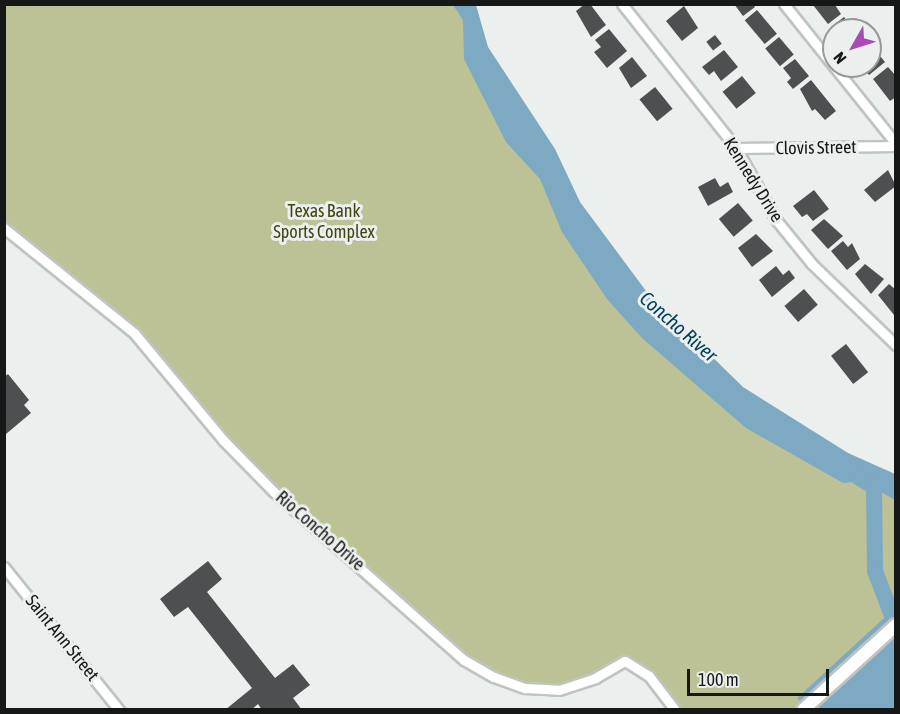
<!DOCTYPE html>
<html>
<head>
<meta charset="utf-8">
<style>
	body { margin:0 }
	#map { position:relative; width:900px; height:714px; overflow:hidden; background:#ebefee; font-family:"Asap Condensed",sans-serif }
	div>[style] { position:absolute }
	.green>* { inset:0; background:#bcc196 }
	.water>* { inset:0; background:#7da9c2 }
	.river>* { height:16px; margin:-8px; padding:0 8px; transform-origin:8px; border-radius:8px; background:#7da9c2 }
	.building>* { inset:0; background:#4c5050; transform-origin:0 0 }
	.roads { filter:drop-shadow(2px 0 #bfc4c2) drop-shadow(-2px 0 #bfc4c2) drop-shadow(0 2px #bfc4c2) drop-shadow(0 -2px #bfc4c2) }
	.minor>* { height:9px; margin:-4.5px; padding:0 4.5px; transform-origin:4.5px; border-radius:4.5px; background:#fff }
	.major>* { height:12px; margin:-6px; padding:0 6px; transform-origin:6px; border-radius:6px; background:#fff }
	span { translate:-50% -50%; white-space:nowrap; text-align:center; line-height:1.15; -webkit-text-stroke:6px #ebefee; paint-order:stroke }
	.street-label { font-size:18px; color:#161817 }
	.park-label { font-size:18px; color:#424511 }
	.water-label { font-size:20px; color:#03415b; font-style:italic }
	.frame { position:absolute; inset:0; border:6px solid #161817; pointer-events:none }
	.north { position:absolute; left:822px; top:18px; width:60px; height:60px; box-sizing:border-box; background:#ebefee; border:2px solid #969998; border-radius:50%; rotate:231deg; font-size:16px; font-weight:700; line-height:24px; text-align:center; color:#161817 }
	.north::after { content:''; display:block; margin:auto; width:21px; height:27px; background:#aa4ab2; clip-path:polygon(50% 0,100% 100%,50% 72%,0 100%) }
	.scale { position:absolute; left:687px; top:669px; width:142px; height:27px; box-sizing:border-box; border:3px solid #161817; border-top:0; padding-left:8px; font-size:18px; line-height:21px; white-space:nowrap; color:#161817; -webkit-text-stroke:4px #ebefee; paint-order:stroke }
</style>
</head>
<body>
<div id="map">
	<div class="green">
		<i style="clip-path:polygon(4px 5px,466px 5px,614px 297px,895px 499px,895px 639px,815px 709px,675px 709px,649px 676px,625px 661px,559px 690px,525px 688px,464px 660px,274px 492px,134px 333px,5px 228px)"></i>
	</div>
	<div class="water">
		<i style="clip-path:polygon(453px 5px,476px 5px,488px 47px,555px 149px,580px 202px,649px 295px,743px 387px,848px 453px,895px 474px,895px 500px,861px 481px,843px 483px,746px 428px,642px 338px,607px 299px,562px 232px,540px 179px,506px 142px,464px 59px,463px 20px)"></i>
		<i style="clip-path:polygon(895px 608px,895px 709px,808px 709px,797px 698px)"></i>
	</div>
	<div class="river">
		<i style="left:858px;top:477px;width:19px;rotate:32deg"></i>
		<i style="left:874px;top:487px;width:84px;rotate:89.3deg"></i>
		<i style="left:875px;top:571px;width:59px;rotate:69.1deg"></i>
	</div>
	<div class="building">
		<i style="clip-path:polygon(585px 4px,590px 4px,606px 25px,591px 37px,576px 11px)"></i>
		<i style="clip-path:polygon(734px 4px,753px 4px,755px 7px,743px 16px)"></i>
		<i style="clip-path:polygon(813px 5px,835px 5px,841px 14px,828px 24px)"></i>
		<i style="clip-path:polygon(684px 6px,698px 28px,682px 41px,666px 21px)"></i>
		<i style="left:757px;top:10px;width:31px;height:16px;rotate:50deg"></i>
		<i style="clip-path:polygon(844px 17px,849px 24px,856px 18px,861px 25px,854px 30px,833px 30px,831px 27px)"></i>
		<i style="clip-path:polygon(609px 29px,627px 51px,607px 68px,594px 52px,601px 47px,595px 40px)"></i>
		<i style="left:715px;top:35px;width:11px;height:11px;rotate:52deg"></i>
		<i style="left:779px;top:37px;width:23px;height:18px;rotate:50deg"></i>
		<i style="clip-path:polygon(870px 44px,885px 62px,869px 75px,862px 66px,870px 66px)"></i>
		<i style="clip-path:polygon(724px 50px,738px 67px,721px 81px,714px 71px,709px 75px,702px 67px)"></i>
		<i style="clip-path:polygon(632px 57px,647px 76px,631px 88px,619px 68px)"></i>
		<i style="clip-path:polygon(795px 59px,809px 76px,793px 89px,787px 82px,791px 78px,783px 68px)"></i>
		<i style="clip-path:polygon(888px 67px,896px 76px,896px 97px,890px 101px,873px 79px)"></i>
		<i style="left:742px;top:76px;width:22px;height:25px;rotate:51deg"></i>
		<i style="clip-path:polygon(811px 80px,836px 111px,825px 120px,815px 109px,812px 111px,800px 89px)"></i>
		<i style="left:655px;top:87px;width:28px;height:20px;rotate:51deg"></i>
		<i style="clip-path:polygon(888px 170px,896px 186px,875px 202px,864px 190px)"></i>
		<i style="clip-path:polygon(715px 178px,720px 187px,728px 182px,733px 192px,708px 206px,698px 187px)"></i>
		<i style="clip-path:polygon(814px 190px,829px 209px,813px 221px,807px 214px,802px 217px,793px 206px)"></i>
		<i style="left:738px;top:203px;width:23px;height:25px;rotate:50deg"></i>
		<i style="clip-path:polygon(824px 219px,843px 236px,828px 249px,811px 230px)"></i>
		<i style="clip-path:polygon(756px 234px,773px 251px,752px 267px,738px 248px)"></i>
		<i style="clip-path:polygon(843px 241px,848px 247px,852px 243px,860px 259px,847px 270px,831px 251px)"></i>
		<i style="clip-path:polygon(865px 264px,884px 279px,871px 294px,855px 274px)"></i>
		<i style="clip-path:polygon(776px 266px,783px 275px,789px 270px,795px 278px,772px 297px,759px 280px)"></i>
		<i style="clip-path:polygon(889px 284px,896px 290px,894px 315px,878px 295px)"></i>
		<i style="left:804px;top:289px;width:21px;height:26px;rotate:49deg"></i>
		<i style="left:846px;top:344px;width:36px;height:19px;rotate:52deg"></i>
		<i style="clip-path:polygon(8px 374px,29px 400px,24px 405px,31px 413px,6px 434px,4px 377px)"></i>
		<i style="clip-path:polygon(208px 561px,222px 579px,207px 592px,275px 678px,293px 664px,310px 685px,293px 698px,302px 710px,262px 710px,258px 704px,251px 710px,225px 710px,252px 688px,188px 607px,174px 617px,160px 599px)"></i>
	</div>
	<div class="roads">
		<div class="minor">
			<i style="left:622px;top:4px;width:184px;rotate:51.6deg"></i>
			<i style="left:736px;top:148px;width:84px;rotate:60.7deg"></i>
			<i style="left:777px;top:221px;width:55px;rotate:50.9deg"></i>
			<i style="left:812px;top:264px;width:117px;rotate:44deg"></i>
			<i style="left:784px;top:4px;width:179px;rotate:51.3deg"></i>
			<i style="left:736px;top:148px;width:160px;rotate:-0.7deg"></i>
			<i style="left:4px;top:228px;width:167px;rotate:38.9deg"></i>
			<i style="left:134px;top:333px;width:139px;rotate:50.2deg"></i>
			<i style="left:223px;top:440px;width:73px;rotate:45.6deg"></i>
			<i style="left:274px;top:492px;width:254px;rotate:41.5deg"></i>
			<i style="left:464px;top:660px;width:34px;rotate:30deg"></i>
			<i style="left:494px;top:677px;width:33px;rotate:20deg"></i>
			<i style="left:525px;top:688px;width:34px;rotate:3deg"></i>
			<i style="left:559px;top:690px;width:38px;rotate:-18deg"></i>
			<i style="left:595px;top:678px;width:34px;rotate:-30deg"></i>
			<i style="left:625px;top:661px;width:28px;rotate:32deg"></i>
			<i style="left:649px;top:676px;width:43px;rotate:52.6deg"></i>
			<i style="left:4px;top:567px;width:184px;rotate:51.2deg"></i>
		</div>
		<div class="major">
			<i style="left:803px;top:710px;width:126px;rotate:-42.4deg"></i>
		</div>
	</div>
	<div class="street-label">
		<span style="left:816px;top:148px;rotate:-1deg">Clovis Street</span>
		<span style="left:753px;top:180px;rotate:58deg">Kennedy Drive</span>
		<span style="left:320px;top:531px;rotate:41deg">Rio Concho Drive</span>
		<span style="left:62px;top:638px;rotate:51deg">Saint Ann Street</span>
	</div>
	<div class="park-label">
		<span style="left:324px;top:222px">Texas Bank<br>Sports Complex</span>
	</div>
	<div class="water-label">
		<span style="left:679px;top:326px;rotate:41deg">Concho River</span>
	</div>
	<div class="frame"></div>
	<div class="north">N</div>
	<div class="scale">100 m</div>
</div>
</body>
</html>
